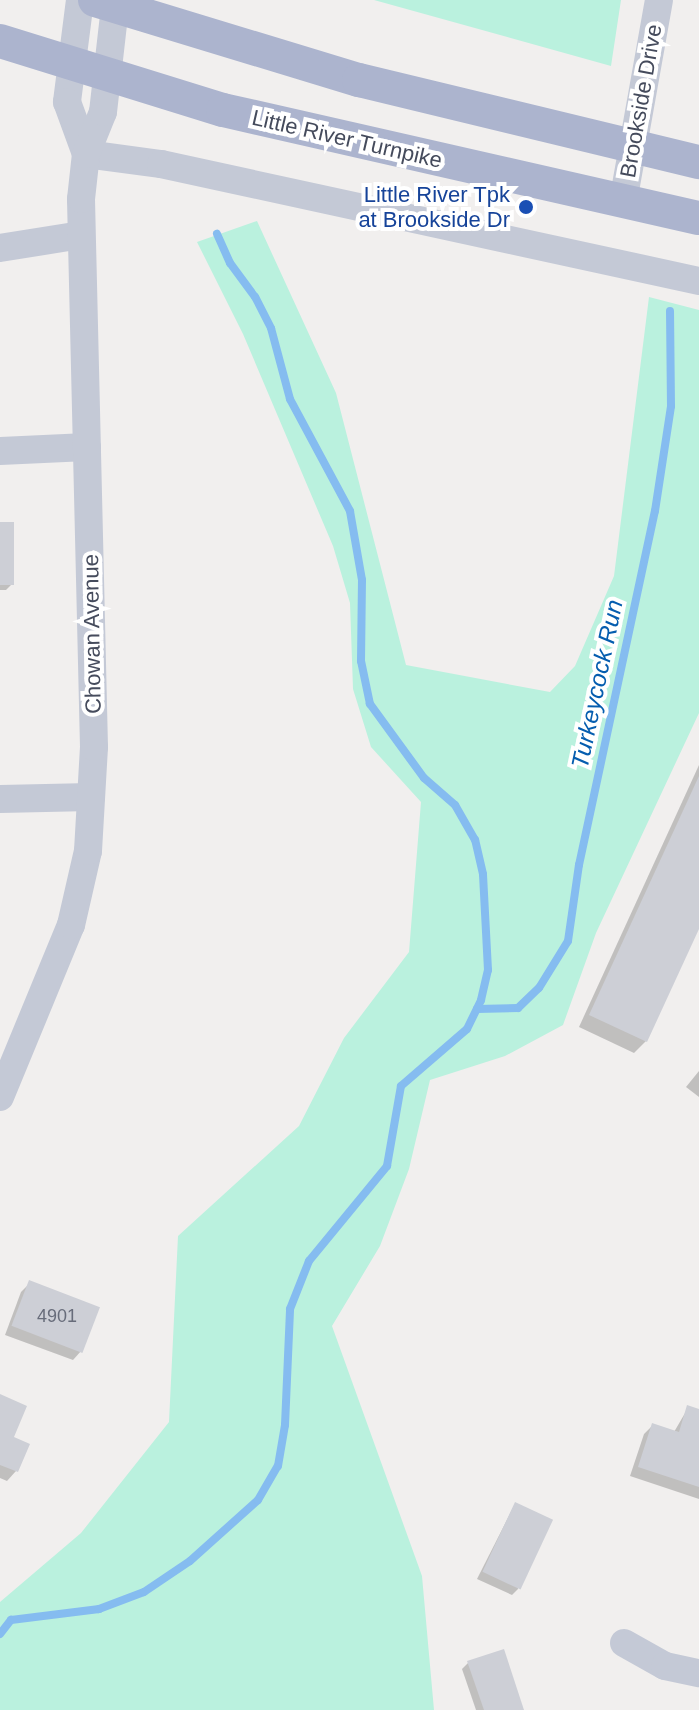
<!DOCTYPE html>
<html>
<head>
<meta charset="utf-8">
<style>
	body { margin:0 }
	#map { position:relative; width:699px; height:1710px; overflow:hidden; background:#f1efee; font-family:Arial,sans-serif }
	div>[style] { position:absolute }
	.green>* { inset:0; background:#baf1de }
	.shadow>* { inset:0; background:#0003 }
	.stream>* { height:8px; margin:-4px; padding:0 4px; transform-origin:4px; border-radius:4px; background:#85bcf0 }
	.building>* { inset:0; background:#cdcfd6; transform-origin:0 0 }
	.minor>* { height:28px; margin:-14px; padding:0 14px; transform-origin:14px; border-radius:14px; background:#c4c9d6 }
	.major>* { height:34px; margin:-17px; padding:0 17px; transform-origin:17px; border-radius:17px; background:#acb4ce }
	.dots>* { width:22px; height:22px; translate:-50% -50%; box-sizing:border-box; border:4px solid #fff; border-radius:50% }
	span { translate:-50% -50%; white-space:nowrap; text-align:center; line-height:1.15; -webkit-text-stroke:8px #fff; paint-order:stroke }
	.number-label { font-size:18px; color:#676c7a }
	.number-label span { -webkit-text-stroke-width:0 }
	.street-label { font-size:22px; color:#454b5c }
	.transit-label { font-size:22px; color:#164399 }
	.right { translate:-100% -50%; text-align:right }
	.water-label { font-size:24px; color:#055daf; font-style:italic }
</style>
</head>
<body>
<div id="map">
	<div class="green">
		<i style="clip-path:polygon(374px 0,621px 0,611px 66px)"></i>
		<i style="clip-path:polygon(257px 221px,336px 393px,406px 665px,550px 692px,575px 666px,614px 576px,649px 297px,699px 310px,699px 713px,596px 933px,563px 1025px,505px 1056px,430px 1080px,409px 1169px,380px 1246px,332px 1326px,422px 1576px,434px 1710px,0 1710px,0 1602px,81px 1533px,169px 1422px,178px 1236px,299px 1126px,344px 1038px,409px 952px,421px 802px,371px 747px,353px 689px,350px 603px,333px 546px,243px 334px,197px 242px)"></i>
	</div>
	<div class="shadow">
		<i style="clip-path:polygon(0 524px,12px 584px,6px 590px,0 590px)"></i>
		<i style="clip-path:polygon(699px 765px,699px 924px,646px 1041px,634px 1053px,579px 1027px)"></i>
		<i style="clip-path:polygon(699px 1071px,699px 1097px,686px 1087px)"></i>
		<i style="clip-path:polygon(30px 1283px,82px 1350px,73px 1360px,5px 1335px,21px 1292px)"></i>
		<i style="clip-path:polygon(0 1396px,16px 1471px,7px 1481px,0 1478px)"></i>
		<i style="clip-path:polygon(688px 1408px,699px 1411px,699px 1499px,630px 1476px,644px 1434px,653px 1425px,674px 1432px)"></i>
		<i style="clip-path:polygon(515px 1504px,518px 1589px,512px 1595px,477px 1579px)"></i>
		<i style="clip-path:polygon(468px 1663px,522px 1710px,476px 1710px,462px 1669px)"></i>
	</div>
	<div class="stream">
		<i style="left:477px;top:1009px;width:41px;rotate:-1.4deg"></i>
		<i style="left:518px;top:1008px;width:29px;rotate:-44deg"></i>
		<i style="left:539px;top:988px;width:55px;rotate:-58.3deg"></i>
		<i style="left:568px;top:941px;width:77px;rotate:-81.8deg"></i>
		<i style="left:579px;top:865px;width:362px;rotate:-77.9deg"></i>
		<i style="left:655px;top:511px;width:106px;rotate:-81.3deg"></i>
		<i style="left:671px;top:406px;width:95px;rotate:-90.6deg"></i>
		<i style="left:0;top:1634px;width:18px;rotate:-52deg"></i>
		<i style="left:11px;top:1620px;width:89px;rotate:-7.1deg"></i>
		<i style="left:99px;top:1609px;width:48px;rotate:-20.7deg"></i>
		<i style="left:144px;top:1592px;width:55px;rotate:-34deg"></i>
		<i style="left:190px;top:1561px;width:91px;rotate:-41.9deg"></i>
		<i style="left:258px;top:1500px;width:39px;rotate:-60deg"></i>
		<i style="left:278px;top:1466px;width:42px;rotate:-80.3deg"></i>
		<i style="left:285px;top:1425px;width:116px;rotate:-87.5deg"></i>
		<i style="left:290px;top:1309px;width:52px;rotate:-68.4deg"></i>
		<i style="left:309px;top:1261px;width:123px;rotate:-50.6deg"></i>
		<i style="left:387px;top:1166px;width:81px;rotate:-80.1deg"></i>
		<i style="left:401px;top:1086px;width:87px;rotate:-40.8deg"></i>
		<i style="left:467px;top:1029px;width:32px;rotate:-64deg"></i>
		<i style="left:481px;top:1000px;width:31px;rotate:-77deg"></i>
		<i style="left:488px;top:970px;width:96px;rotate:-93deg"></i>
		<i style="left:483px;top:874px;width:35px;rotate:-103deg"></i>
		<i style="left:475px;top:840px;width:40px;rotate:-119.7deg"></i>
		<i style="left:455px;top:805px;width:41px;rotate:-138.9deg"></i>
		<i style="left:424px;top:778px;width:92px;rotate:-126.1deg"></i>
		<i style="left:370px;top:704px;width:44px;rotate:-101.8deg"></i>
		<i style="left:361px;top:661px;width:81px;rotate:-89.3deg"></i>
		<i style="left:362px;top:580px;width:70px;rotate:-99.9deg"></i>
		<i style="left:350px;top:511px;width:127px;rotate:-118.2deg"></i>
		<i style="left:290px;top:399px;width:73px;rotate:-105deg"></i>
		<i style="left:271px;top:328px;width:35px;rotate:-117deg"></i>
		<i style="left:255px;top:297px;width:42px;rotate:-126.3deg"></i>
		<i style="left:230px;top:263px;width:32px;rotate:-114deg"></i>
	</div>
	<div class="building">
		<i style="left:0;top:522px;width:14px;height:63px"></i>
		<i style="clip-path:polygon(699px 776px,699px 929px,647px 1042px,589px 1015px)"></i>
		<i style="left:29px;top:1280px;width:76px;height:49px;rotate:21deg"></i>
		<i style="clip-path:polygon(0 1394px,27px 1406px,14px 1437px,30px 1444px,18px 1472px,0 1465px)"></i>
		<i style="clip-path:polygon(687px 1405px,699px 1409px,699px 1487px,638px 1467px,652px 1423px,679px 1432px)"></i>
		<i style="left:515px;top:1502px;width:42px;height:77px;rotate:25deg"></i>
		<i style="clip-path:polygon(504px 1649px,524px 1710px,484px 1710px,467px 1661px)"></i>
	</div>
	<div class="minor">
		<i style="left:80px;top:0;width:103px;rotate:97.3deg"></i>
		<i style="left:67px;top:102px;width:55px;rotate:69.9deg"></i>
		<i style="left:86px;top:154px;width:76px;rotate:7.6deg"></i>
		<i style="left:161px;top:164px;width:551px;rotate:12.27deg"></i>
		<i style="left:623px;top:202px;width:205px;rotate:-79.9deg"></i>
		<i style="left:0;top:248px;width:82px;rotate:-9.1deg"></i>
		<i style="left:0;top:451px;width:87px;rotate:-2.6deg"></i>
		<i style="left:0;top:799px;width:91px;rotate:-1.3deg"></i>
		<i style="left:0;top:1097px;width:186px;rotate:-67.6deg"></i>
		<i style="left:71px;top:925px;width:76px;rotate:-77.1deg"></i>
		<i style="left:88px;top:851px;width:104px;rotate:-86.7deg"></i>
		<i style="left:94px;top:747px;width:548px;rotate:-91.36deg"></i>
		<i style="left:81px;top:199px;width:45px;rotate:-83.7deg"></i>
		<i style="left:86px;top:154px;width:45px;rotate:-68deg"></i>
		<i style="left:103px;top:112px;width:107px;rotate:-83.5deg"></i>
		<i style="left:624px;top:1643px;width:47px;rotate:29.3deg"></i>
		<i style="left:665px;top:1666px;width:35px;rotate:12deg"></i>
	</div>
	<div class="major">
		<i style="left:95px;top:0;width:276px;rotate:16.9deg"></i>
		<i style="left:359px;top:80px;width:350px;rotate:13.6deg"></i>
		<i style="left:0;top:41px;width:233px;rotate:17.2deg"></i>
		<i style="left:223px;top:110px;width:488px;rotate:12.8deg"></i>
	</div>
	<div class="dots">
		<i style="left:526px;top:207px;background:#1a4fb4"></i>
	</div>
	<div class="number-label">
		<span style="left:57px;top:1316px">4901</span>
	</div>
	<div class="street-label">
		<span style="left:641px;top:101px;rotate:-80deg">Brookside Drive</span>
		<span style="left:347px;top:139px;rotate:13deg">Little River Turnpike</span>
		<span style="left:92px;top:634px;rotate:-91deg">Chowan Avenue</span>
	</div>
	<div class="transit-label">
		<span class="right" style="left:510px;top:207px">Little River Tpk<br>at Brookside Dr</span>
	</div>
	<div class="water-label">
		<span style="left:597px;top:684px;rotate:-78deg">Turkeycock Run</span>
	</div>
</div>
</body>
</html>
